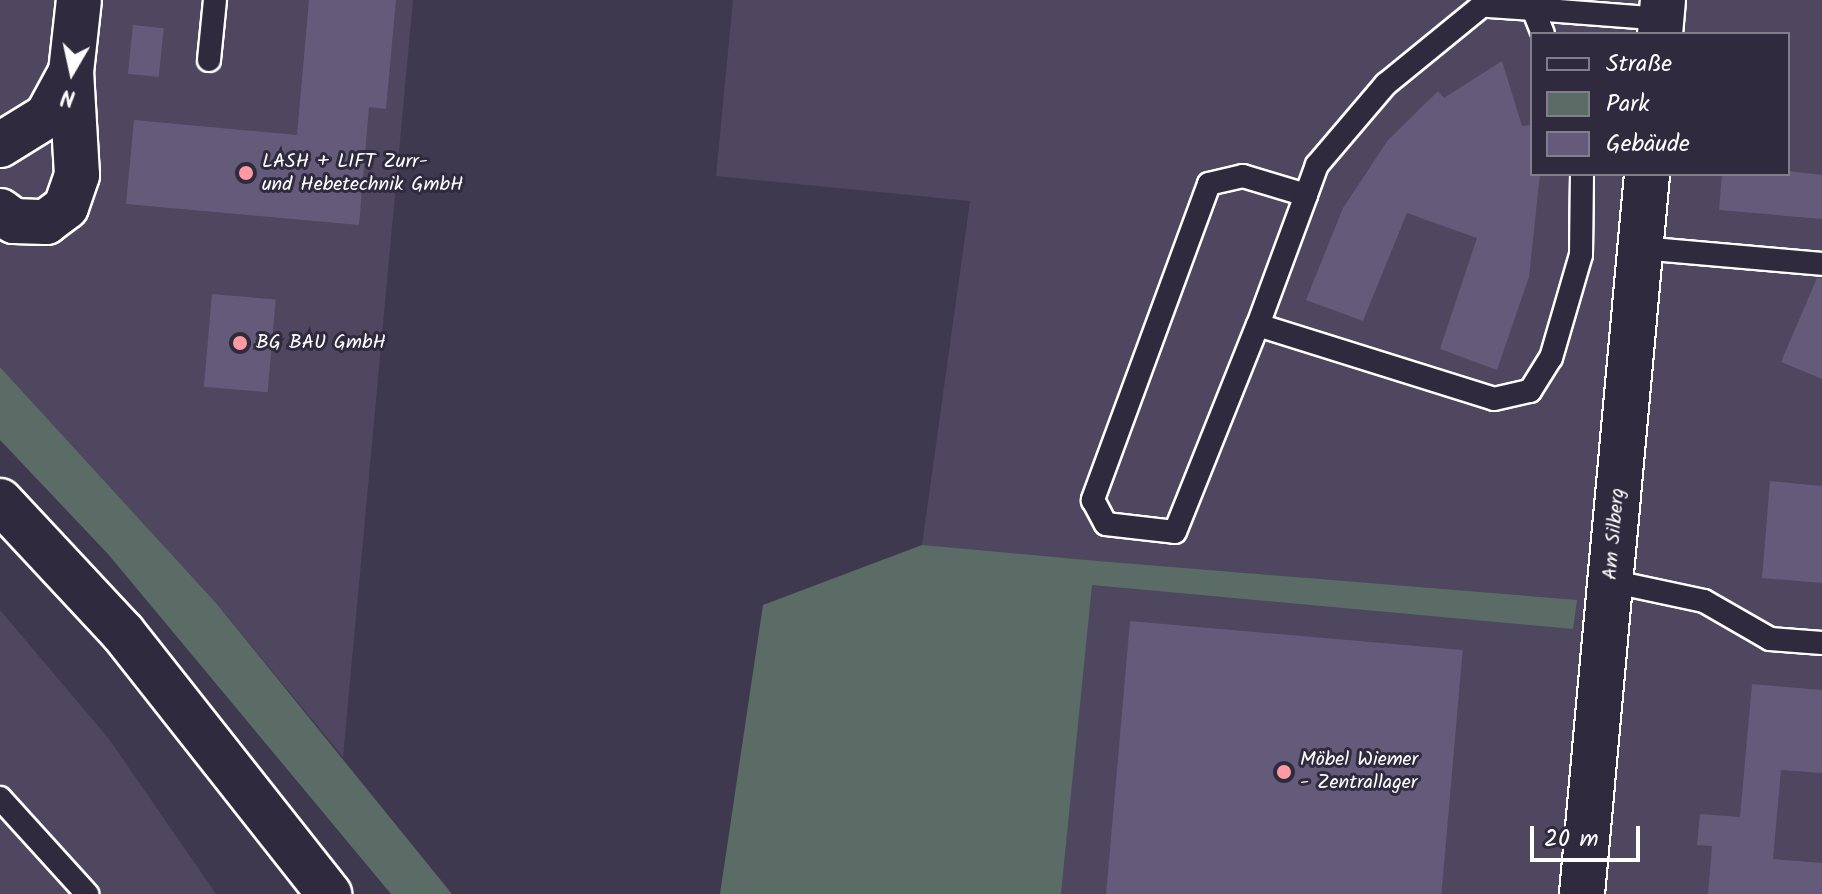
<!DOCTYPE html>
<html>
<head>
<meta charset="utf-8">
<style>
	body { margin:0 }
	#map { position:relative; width:1822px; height:894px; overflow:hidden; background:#3f394f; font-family:Kalam,sans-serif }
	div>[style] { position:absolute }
	.built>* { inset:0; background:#4e475f }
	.green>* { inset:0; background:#5a6c65 }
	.building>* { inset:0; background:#635b79; transform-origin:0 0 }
	.roads { filter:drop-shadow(2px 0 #fff) drop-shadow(-2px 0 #fff) drop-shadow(0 2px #fff) drop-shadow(0 -2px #fff) }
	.service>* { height:22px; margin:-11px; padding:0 11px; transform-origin:11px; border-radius:11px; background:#2f2a3d }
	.minor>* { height:44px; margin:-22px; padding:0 22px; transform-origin:22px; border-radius:22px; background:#2f2a3d }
	.trunk>* { height:44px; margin:-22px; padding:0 22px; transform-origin:22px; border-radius:22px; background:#2f2a3d }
	.dots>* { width:22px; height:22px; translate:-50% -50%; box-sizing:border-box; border:4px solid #2f2a3d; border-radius:50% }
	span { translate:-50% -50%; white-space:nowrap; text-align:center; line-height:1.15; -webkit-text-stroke:6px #2f2a3d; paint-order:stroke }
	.poi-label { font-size:20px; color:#fff }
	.left { translate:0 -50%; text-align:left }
	.street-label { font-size:20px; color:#fff }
	.legend { position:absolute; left:1530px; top:32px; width:260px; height:144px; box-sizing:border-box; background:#2f2a3d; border:2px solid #827f8b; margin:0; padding:10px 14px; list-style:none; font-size:24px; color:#fff }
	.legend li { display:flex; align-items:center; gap:16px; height:40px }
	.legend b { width:40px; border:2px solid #827f8b }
	.north { position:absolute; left:32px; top:32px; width:80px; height:80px; -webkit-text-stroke:6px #2f2a3d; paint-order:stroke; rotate:189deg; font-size:22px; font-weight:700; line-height:32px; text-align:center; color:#fff }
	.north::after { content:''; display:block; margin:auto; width:28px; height:36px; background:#fff; clip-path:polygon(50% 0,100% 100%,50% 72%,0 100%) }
	.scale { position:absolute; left:1530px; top:826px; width:110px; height:36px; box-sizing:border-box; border:4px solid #fff; border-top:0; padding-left:10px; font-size:24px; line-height:28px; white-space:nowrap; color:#fff; -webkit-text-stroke:6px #2f2a3d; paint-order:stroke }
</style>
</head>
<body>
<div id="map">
	<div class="built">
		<i style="clip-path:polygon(0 0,413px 0,343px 757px,216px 603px,0 367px)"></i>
		<i style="clip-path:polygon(evenodd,733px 0,1822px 0,1822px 894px,1061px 894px,1091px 585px,922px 545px,970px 201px,716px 176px,733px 0,1532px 34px,1788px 34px,1788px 174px,1532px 174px,1532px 34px)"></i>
		<i style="clip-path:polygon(0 610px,109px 739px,216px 894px,0 894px)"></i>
	</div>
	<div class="green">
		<i style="clip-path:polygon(0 367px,216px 603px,452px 894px,391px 894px,108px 554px,0 440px)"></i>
		<i style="clip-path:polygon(922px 545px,1086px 560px,1577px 600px,1573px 629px,1092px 585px,1061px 894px,720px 894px,763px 605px)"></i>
	</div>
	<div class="building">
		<i style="clip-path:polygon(309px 0,396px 0,386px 109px,369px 107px,359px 225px,126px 204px,134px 120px,297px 135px)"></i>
		<i style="left:133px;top:25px;width:31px;height:49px;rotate:6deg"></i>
		<i style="clip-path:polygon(1502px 61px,1522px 126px,1532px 125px,1532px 174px,1540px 174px,1529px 277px,1497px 370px,1440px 349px,1477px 238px,1407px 213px,1363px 321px,1306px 300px,1343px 208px,1388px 140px,1438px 91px,1444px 98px)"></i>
		<i style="clip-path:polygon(1788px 171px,1822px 175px,1822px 219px,1719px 210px,1722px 174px)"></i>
		<i style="clip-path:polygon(1817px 278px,1822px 278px,1822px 379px,1781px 362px)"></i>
		<i style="left:212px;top:294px;width:64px;height:93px;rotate:5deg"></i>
		<i style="clip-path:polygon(1770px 481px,1822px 486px,1822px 583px,1762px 578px)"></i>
		<i style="left:1130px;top:621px;width:334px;height:274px;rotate:5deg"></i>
		<i style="clip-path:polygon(1752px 684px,1822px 690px,1822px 773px,1781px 770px,1773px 859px,1822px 863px,1822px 894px,1708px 894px,1712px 846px,1697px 845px,1700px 814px,1740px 817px)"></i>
	</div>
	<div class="roads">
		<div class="service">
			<i style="left:1489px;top:6px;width:44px;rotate:3.9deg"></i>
			<i style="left:1533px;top:9px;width:27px;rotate:68deg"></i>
			<i style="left:1533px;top:9px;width:129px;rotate:4.4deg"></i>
			<i style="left:209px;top:60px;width:60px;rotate:-84.3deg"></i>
			<i style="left:1306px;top:195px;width:66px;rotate:-163.2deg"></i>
			<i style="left:1243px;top:176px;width:35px;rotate:167deg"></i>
			<i style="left:1209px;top:184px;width:337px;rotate:110.2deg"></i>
			<i style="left:1093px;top:500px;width:27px;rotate:62deg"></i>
			<i style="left:1106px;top:524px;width:69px;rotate:6.6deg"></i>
			<i style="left:1175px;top:532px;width:223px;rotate:-68.2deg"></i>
			<i style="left:1258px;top:325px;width:139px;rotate:-69.7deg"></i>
			<i style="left:1306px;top:195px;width:32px;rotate:-70deg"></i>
			<i style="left:1317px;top:165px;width:106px;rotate:-49.6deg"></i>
			<i style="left:1386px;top:84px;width:133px;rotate:-39.2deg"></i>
			<i style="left:1640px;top:248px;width:183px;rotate:5deg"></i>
			<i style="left:1258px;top:325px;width:247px;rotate:17.4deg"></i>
			<i style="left:1494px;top:399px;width:37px;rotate:-13deg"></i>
			<i style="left:1530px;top:391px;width:39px;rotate:-58deg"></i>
			<i style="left:1551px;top:358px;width:107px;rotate:-73.8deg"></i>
			<i style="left:1581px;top:255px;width:81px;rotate:-89.3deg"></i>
			<i style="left:1610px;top:581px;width:96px;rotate:12deg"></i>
			<i style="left:1704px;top:601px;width:76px;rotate:29.9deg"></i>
			<i style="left:1770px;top:639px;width:52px;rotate:4.4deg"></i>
			<i style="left:0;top:798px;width:130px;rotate:47.8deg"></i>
		</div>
		<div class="minor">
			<i style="left:1660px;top:34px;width:34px;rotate:-85deg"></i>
			<i style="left:0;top:145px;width:55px;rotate:-31.7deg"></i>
			<i style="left:47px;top:116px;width:50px;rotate:-61.4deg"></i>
			<i style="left:0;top:211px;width:17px;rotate:36deg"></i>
			<i style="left:14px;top:221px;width:32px;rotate:2deg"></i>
			<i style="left:46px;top:222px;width:25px;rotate:-37deg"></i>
			<i style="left:66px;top:207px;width:34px;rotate:-71deg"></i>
			<i style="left:77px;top:175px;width:103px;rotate:-93.3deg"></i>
			<i style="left:71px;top:72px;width:72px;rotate:-83.7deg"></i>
			<i style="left:1582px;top:894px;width:723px;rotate:-84.84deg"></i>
		</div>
		<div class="trunk">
			<i style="left:0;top:501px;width:180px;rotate:47deg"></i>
			<i style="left:123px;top:633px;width:333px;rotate:51.7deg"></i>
		</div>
	</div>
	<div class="dots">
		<i style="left:246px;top:173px;background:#ff9aa2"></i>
		<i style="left:240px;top:343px;background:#ff9aa2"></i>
		<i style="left:1284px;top:772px;background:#ff9aa2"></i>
	</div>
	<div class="poi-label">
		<span class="left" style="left:262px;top:174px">LASH + LIFT Zurr-<br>und Hebetechnik GmbH</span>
		<span class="left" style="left:256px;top:343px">BG BAU GmbH</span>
		<span class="left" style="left:1300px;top:772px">Möbel Wiemer<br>- Zentrallager</span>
	</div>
	<div class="street-label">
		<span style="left:1615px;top:534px;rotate:-85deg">Am Silberg</span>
	</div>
	<ul class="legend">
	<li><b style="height:10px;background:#2f2a3d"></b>Straße</li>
	<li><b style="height:22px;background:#5a6c65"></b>Park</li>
	<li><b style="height:22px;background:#635b79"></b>Gebäude</li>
	</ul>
	<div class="north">N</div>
	<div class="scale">20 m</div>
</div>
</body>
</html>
